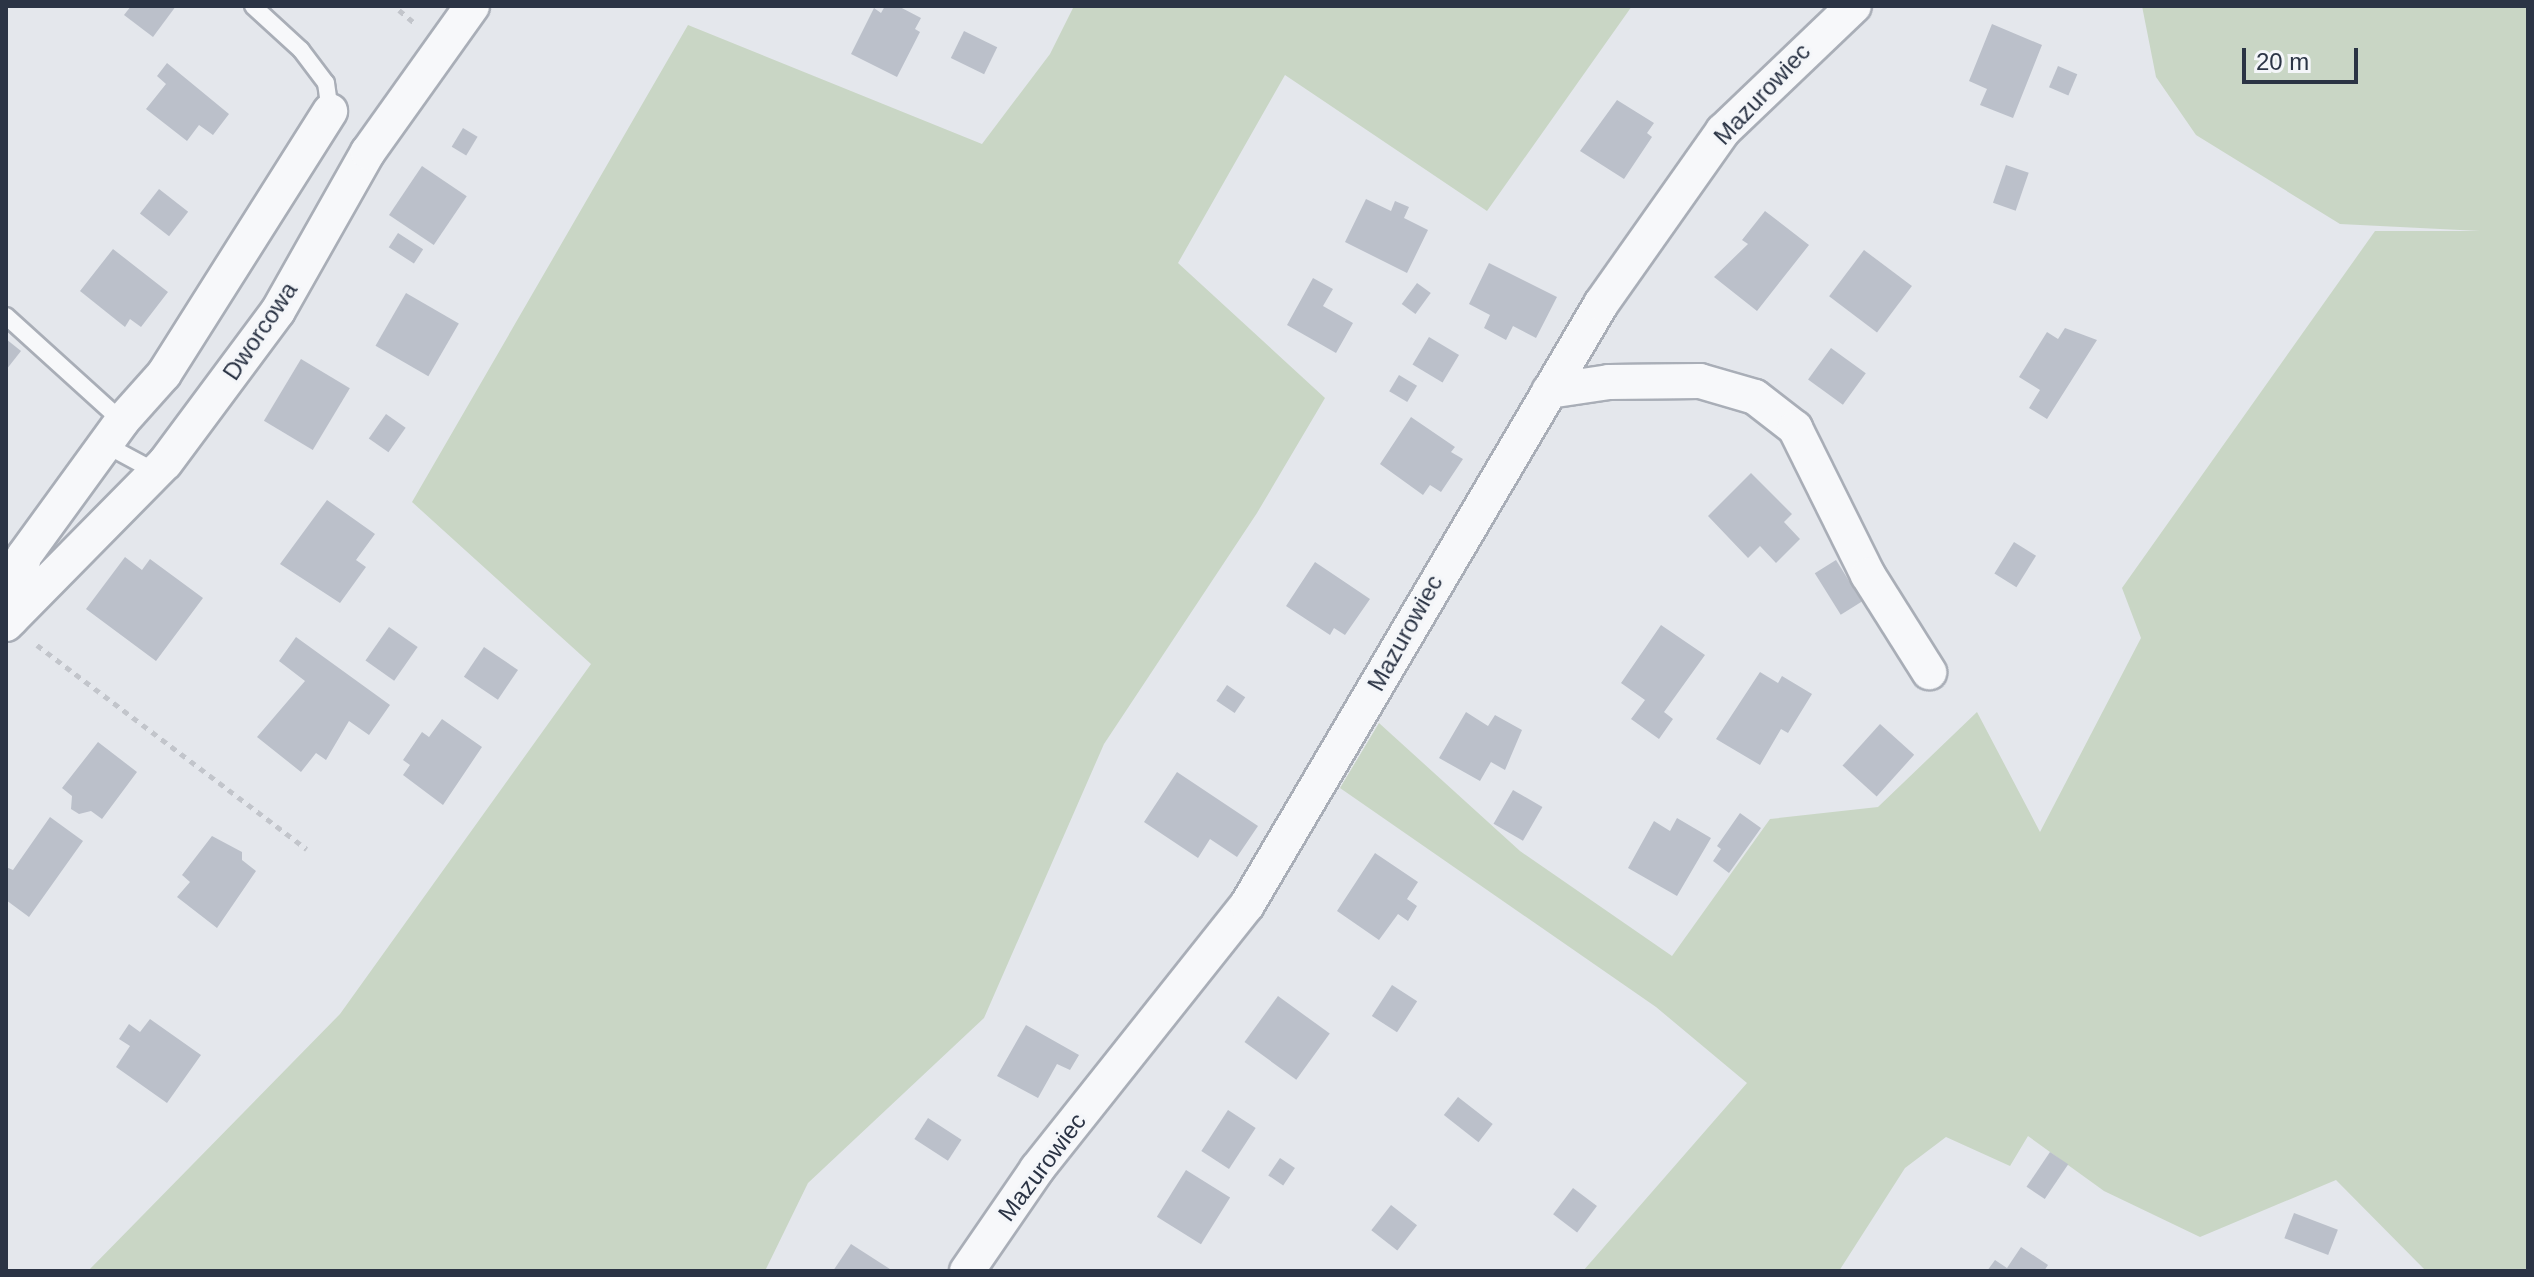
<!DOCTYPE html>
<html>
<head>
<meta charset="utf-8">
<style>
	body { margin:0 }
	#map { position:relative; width:2534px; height:1277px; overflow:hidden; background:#e4e7ec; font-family:Helvetica,sans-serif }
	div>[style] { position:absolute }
	.green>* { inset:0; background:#c9d6c5 }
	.building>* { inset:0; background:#bbc0ca; transform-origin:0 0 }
	.path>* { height:5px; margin-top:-2.5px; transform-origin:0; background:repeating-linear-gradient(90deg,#c2c5cb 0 6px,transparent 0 12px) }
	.roads { filter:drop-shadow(2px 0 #a9aeb7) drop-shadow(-2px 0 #a9aeb7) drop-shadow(0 2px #a9aeb7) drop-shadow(0 -2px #a9aeb7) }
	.lane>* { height:16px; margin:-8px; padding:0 8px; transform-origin:8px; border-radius:8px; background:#f7f8fa }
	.street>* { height:34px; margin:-17px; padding:0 17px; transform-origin:17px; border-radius:17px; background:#f7f8fa }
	span { translate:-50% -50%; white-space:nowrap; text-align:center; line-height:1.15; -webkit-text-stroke:6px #f4f6f9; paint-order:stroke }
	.street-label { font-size:24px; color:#2b3445 }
	.frame { position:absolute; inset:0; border:8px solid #2b3445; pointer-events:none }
	.scale { position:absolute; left:2242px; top:48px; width:116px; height:36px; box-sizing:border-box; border:4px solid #2b3445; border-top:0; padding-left:10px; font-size:24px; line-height:28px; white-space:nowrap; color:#2b3445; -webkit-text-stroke:6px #f4f6f9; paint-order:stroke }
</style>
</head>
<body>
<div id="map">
	<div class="green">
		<i style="clip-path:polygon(1074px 6px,1632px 6px,1487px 211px,1285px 75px,1178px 263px,1325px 398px,1257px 513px,1104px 744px,984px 1018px,808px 1183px,765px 1271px,88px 1271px,340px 1014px,591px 664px,412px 502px,688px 25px,982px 144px,1050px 54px)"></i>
		<i style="clip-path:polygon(2142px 6px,2528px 6px,2528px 1271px,2426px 1271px,2336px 1180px,2200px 1237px,2104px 1191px,2028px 1136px,2010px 1166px,1946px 1137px,1905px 1168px,1839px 1271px,1583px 1271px,1747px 1083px,1656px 1007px,1340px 788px,1379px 723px,1520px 851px,1672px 956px,1770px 819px,1878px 807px,1977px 712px,2040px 832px,2141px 638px,2122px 588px,2375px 231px,2480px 231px,2340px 224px,2196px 135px,2156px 77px)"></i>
	</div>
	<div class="building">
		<i style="clip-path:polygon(131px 6px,176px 6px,153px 37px,124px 15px)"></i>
		<i style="clip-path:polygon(885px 6px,898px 6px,921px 18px,915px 29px,920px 32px,897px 77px,851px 54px,874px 8px,881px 13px)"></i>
		<i style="clip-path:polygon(1992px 24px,2042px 45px,2013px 118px,1980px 105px,1987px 89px,1969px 81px)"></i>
		<i style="left:964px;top:31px;width:37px;height:30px;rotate:26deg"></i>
		<i style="clip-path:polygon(167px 63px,229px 114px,213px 135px,199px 125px,187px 141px,146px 109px,166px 84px,157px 76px)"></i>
		<i style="left:2058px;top:66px;width:21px;height:23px;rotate:23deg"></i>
		<i style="clip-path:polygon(1617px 100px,1654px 123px,1647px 133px,1652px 137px,1624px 179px,1580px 151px)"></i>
		<i style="left:463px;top:128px;width:17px;height:22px;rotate:31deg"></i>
		<i style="left:2006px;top:165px;width:24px;height:40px;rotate:19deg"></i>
		<i style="left:422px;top:166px;width:54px;height:59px;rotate:34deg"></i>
		<i style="left:159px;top:189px;width:37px;height:31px;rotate:38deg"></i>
		<i style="clip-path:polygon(1366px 199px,1391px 211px,1395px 201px,1409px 207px,1404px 218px,1428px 230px,1407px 273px,1345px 242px)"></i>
		<i style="clip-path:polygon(1765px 211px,1809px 245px,1757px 311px,1714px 277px,1748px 244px,1742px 240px)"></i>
		<i style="left:398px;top:233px;width:30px;height:17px;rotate:33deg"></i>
		<i style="clip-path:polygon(113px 249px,168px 292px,141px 327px,130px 319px,125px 327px,80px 291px)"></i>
		<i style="left:1864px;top:250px;width:60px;height:58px;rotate:37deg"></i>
		<i style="clip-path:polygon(1489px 263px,1557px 297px,1536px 338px,1513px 326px,1506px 340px,1484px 328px,1490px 315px,1469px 304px)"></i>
		<i style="clip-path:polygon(1313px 278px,1333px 289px,1323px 306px,1353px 323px,1336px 353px,1287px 325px)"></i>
		<i style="left:1417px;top:283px;width:17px;height:26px;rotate:36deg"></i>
		<i style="left:406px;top:293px;width:61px;height:61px;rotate:30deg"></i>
		<i style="clip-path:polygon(2065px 328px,2097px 340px,2047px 419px,2029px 408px,2040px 390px,2019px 377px,2047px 332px,2058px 339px)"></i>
		<i style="left:1429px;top:337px;width:35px;height:32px;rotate:31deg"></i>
		<i style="clip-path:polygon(6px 339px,21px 351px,6px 370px)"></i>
		<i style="left:1831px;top:348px;width:43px;height:39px;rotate:36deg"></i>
		<i style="left:301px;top:359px;width:57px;height:72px;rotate:31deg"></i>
		<i style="left:1399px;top:375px;width:21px;height:19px;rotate:31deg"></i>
		<i style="left:386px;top:414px;width:24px;height:30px;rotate:35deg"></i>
		<i style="clip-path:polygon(1411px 417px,1455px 447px,1451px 452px,1463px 459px,1441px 492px,1430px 485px,1423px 495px,1380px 464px)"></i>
		<i style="clip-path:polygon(1751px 473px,1792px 514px,1784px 522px,1800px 539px,1776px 563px,1760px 546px,1748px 558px,1708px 516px)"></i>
		<i style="clip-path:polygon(327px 500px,375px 534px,356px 560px,366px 567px,340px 603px,280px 564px)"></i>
		<i style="left:2014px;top:542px;width:26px;height:37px;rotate:32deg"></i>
		<i style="clip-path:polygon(125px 557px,142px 570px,150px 559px,203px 598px,156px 661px,86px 609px)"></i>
		<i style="left:1836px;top:560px;width:49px;height:25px;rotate:58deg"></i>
		<i style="clip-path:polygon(1315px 562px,1370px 599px,1345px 635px,1334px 628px,1330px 635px,1286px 606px)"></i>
		<i style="clip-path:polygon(1661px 625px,1705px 655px,1664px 712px,1673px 719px,1659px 739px,1631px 719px,1645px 700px,1621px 683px)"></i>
		<i style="left:389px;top:627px;width:35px;height:41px;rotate:35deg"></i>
		<i style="clip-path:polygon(296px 637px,390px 705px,369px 735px,349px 721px,326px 760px,316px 753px,301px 772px,257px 737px,305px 681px,279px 661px)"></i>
		<i style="left:484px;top:647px;width:41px;height:36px;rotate:34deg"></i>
		<i style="clip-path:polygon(1760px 672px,1778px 683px,1782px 676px,1812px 694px,1788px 733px,1781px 729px,1760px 765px,1716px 739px)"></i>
		<i style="left:1227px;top:685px;width:22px;height:19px;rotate:34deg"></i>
		<i style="clip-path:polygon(1466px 712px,1488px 726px,1495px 715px,1522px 730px,1505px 770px,1491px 762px,1480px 781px,1439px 758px)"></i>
		<i style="clip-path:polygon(442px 719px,482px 747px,443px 805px,403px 775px,410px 765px,403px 760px,422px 732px,429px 737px)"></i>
		<i style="left:1880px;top:724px;width:46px;height:56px;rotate:42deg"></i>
		<i style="clip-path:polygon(98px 742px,137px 772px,102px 819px,91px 811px,79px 814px,71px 809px,72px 796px,62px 788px)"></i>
		<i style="clip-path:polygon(1177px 772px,1258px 826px,1237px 857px,1210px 839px,1198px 858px,1144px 822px)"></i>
		<i style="left:1513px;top:790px;width:34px;height:39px;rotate:30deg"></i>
		<i style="clip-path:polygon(1740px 813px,1761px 828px,1729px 873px,1713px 861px,1721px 849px,1717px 846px)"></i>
		<i style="clip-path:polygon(50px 817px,83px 841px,29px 917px,6px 900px,6px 867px,13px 870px)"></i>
		<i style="clip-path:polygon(1677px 818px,1711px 838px,1677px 896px,1628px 868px,1654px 821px,1670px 831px)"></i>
		<i style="clip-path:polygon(212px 836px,242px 852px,242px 860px,256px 871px,217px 928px,177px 897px,190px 882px,182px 875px)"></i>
		<i style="clip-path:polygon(1375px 853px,1418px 882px,1407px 899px,1417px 906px,1408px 921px,1398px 914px,1379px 940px,1337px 911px)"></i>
		<i style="left:1392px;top:985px;width:30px;height:37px;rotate:33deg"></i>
		<i style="left:1278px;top:996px;width:64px;height:57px;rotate:36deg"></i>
		<i style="clip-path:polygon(150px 1019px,201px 1055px,167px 1103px,116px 1067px,130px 1046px,119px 1039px,129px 1024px,140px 1032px)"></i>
		<i style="clip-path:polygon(1026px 1025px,1079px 1055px,1070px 1070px,1057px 1064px,1038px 1098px,997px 1076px)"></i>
		<i style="left:1458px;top:1097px;width:44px;height:23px;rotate:38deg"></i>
		<i style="left:1228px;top:1110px;width:33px;height:49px;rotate:33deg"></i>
		<i style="left:928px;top:1118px;width:40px;height:25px;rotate:33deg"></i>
		<i style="left:2050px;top:1152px;width:22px;height:42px;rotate:34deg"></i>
		<i style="left:1280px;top:1158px;width:18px;height:21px;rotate:34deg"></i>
		<i style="left:1186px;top:1170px;width:52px;height:55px;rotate:32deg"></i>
		<i style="left:1573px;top:1188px;width:30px;height:33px;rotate:37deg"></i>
		<i style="left:1391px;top:1205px;width:33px;height:32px;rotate:38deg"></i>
		<i style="left:2294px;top:1213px;width:47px;height:27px;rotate:21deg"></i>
		<i style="clip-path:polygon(851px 1244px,893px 1271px,833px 1271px)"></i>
		<i style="clip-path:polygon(2021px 1247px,2048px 1265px,2044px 1271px,1987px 1271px,1995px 1260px,2007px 1268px)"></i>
	</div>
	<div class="path">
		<i style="left:399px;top:10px;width:23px;rotate:40deg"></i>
		<i style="left:37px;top:645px;width:338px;rotate:37.1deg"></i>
	</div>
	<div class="roads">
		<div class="lane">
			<i style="left:253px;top:6px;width:65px;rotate:42.5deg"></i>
			<i style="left:301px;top:50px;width:41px;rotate:52.9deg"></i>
			<i style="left:326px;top:83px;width:28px;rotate:82deg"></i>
			<i style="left:6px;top:316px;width:156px;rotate:42.2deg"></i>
			<i style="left:108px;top:446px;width:55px;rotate:28.4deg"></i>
		</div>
		<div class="street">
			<i style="left:1549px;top:391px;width:61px;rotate:-8.5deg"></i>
			<i style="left:1609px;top:382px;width:91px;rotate:-0.6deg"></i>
			<i style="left:1700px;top:381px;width:57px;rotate:16.2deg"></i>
			<i style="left:1755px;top:397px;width:51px;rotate:37.8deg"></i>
			<i style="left:1795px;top:428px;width:164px;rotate:63.6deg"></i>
			<i style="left:1868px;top:575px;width:115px;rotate:57.8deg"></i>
			<i style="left:11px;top:619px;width:64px;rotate:-78.3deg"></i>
			<i style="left:24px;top:556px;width:167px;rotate:-54deg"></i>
			<i style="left:122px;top:421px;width:63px;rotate:-48.2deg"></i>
			<i style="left:164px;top:374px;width:311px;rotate:-57.7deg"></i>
			<i style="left:6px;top:624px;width:226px;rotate:-45.4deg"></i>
			<i style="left:165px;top:463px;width:189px;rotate:-53.4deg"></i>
			<i style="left:278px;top:311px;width:183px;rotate:-60.5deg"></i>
			<i style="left:368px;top:152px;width:179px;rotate:-54.5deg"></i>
			<i style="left:967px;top:1271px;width:124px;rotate:-55.5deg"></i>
			<i style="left:1037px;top:1169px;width:337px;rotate:-51.5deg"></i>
			<i style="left:1247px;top:905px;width:698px;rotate:-59.5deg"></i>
			<i style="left:1601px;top:304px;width:212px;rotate:-54.8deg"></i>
			<i style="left:1723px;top:131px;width:181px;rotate:-43.7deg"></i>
		</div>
	</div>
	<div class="street-label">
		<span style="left:1762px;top:94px;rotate:-47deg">Mazurowiec</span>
		<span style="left:260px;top:331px;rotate:-56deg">Dworcowa</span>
		<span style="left:1405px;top:633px;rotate:-61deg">Mazurowiec</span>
		<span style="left:1042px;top:1167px;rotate:-53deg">Mazurowiec</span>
	</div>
	<div class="frame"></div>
	<div class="scale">20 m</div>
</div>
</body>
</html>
